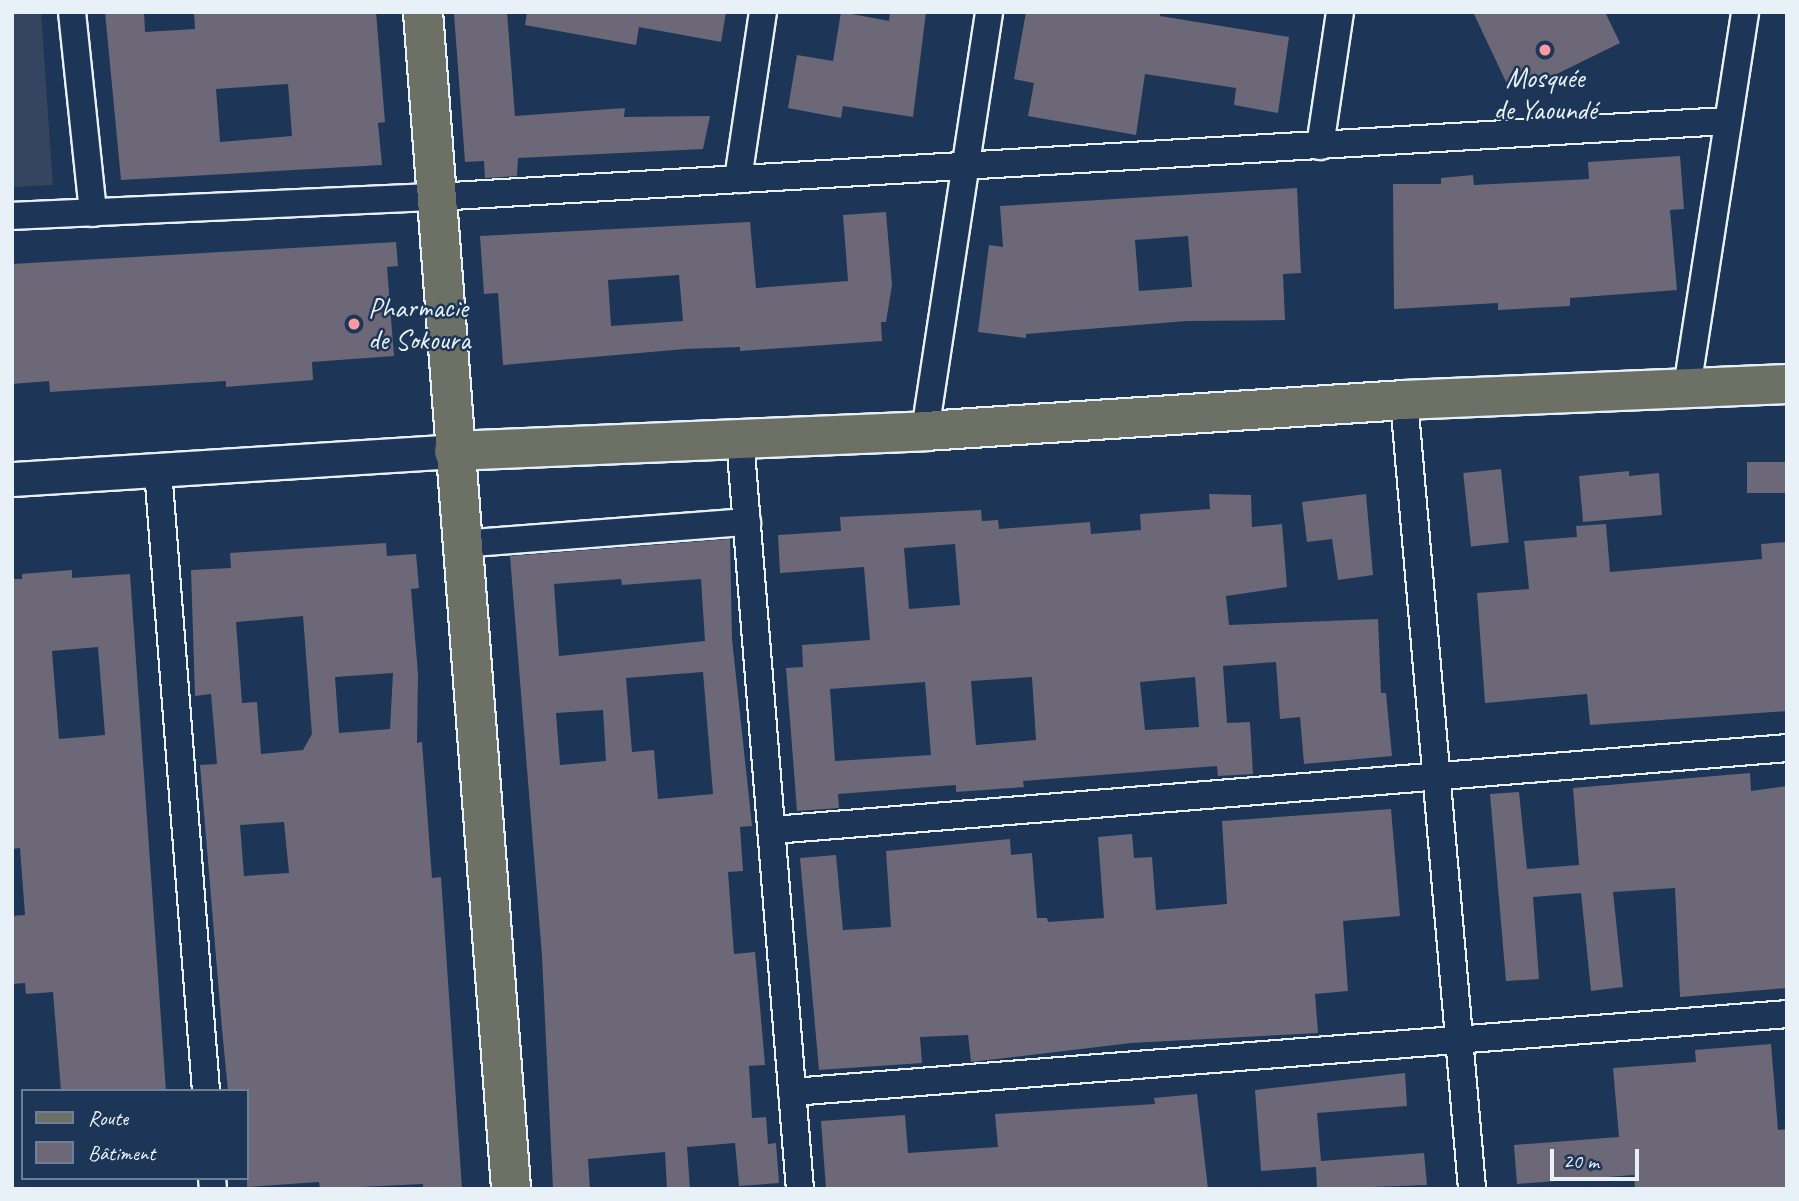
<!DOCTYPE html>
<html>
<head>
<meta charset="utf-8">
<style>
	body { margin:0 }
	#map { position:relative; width:1799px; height:1201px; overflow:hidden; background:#1d3557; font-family:Caveat,sans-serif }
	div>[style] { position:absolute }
	.built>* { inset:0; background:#354461 }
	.building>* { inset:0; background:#6c6877; transform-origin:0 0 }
	.roads { filter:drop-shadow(2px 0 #e8f1f8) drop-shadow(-2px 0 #e8f1f8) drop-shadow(0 2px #e8f1f8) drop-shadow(0 -2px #e8f1f8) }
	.minor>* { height:26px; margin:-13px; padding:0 13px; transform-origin:13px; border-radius:13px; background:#1d3557 }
	.tertiary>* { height:33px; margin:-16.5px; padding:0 16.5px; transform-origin:16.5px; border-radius:16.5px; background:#1d3557 }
	.primary>* { height:38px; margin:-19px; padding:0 19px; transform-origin:19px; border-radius:19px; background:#6c7065 }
	.dots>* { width:19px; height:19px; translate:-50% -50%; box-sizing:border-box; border:4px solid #1d3557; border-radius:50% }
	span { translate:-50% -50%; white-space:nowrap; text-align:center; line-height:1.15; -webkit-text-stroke:5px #1d3557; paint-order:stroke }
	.poi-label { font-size:28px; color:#e8f1f8 }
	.left { translate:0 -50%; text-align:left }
	.frame { position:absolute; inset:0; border:14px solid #e8f1f8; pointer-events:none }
	.legend { position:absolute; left:21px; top:1089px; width:228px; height:91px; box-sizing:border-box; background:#1d3557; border:2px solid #6e8097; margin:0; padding:9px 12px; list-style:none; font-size:21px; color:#e8f1f8 }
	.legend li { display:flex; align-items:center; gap:14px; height:35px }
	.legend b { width:35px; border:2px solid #6e8097 }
	.scale { position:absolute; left:1550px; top:1149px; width:89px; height:32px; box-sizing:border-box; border:4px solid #e8f1f8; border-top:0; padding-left:9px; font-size:21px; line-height:24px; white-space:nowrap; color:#e8f1f8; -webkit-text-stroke:5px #1d3557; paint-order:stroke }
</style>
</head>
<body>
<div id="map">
	<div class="built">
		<i style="clip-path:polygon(12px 12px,41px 12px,53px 185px,12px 187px)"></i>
	</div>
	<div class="building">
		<i style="clip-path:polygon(evenodd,105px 12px,144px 12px,145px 32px,195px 29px,194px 12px,376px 12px,385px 122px,378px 123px,382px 165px,121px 180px,105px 12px,288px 84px,292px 136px,220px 142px,216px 89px,288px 84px)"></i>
		<i style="clip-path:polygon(507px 12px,515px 116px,625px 108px,624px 117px,710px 116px,703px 149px,518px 158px,517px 176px,485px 178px,484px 161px,465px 162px,454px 14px)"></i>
		<i style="clip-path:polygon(527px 12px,726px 12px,721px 42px,639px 27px,636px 45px,525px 25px)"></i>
		<i style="clip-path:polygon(841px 12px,889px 21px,890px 12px,926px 12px,913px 117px,843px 106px,841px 118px,788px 108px,797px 55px,833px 61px)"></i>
		<i style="clip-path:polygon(1026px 12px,1160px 12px,1160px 16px,1289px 37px,1278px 113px,1234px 105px,1236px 88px,1145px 74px,1136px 135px,1028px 116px,1034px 83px,1014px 79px)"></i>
		<i style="clip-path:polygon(1473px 12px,1605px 12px,1620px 43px,1526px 89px,1521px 77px,1507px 84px)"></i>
		<i style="clip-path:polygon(1680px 156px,1684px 209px,1670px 210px,1677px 290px,1570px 298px,1570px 306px,1498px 310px,1498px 303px,1394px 309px,1393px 184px,1441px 184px,1441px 178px,1473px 175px,1474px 185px,1589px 179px,1588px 162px)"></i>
		<i style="clip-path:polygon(evenodd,1297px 188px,1301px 273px,1283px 274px,1285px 320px,1187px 321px,1026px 334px,1026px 338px,978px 332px,989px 245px,1003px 247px,1000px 206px,1297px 188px,1188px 236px,1192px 287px,1139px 291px,1135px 240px,1188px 236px)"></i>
		<i style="clip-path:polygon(evenodd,886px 212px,892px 285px,886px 322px,881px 322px,882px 341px,740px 351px,740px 347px,685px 349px,503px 365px,498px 293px,484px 294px,480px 236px,750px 222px,756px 288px,848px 281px,843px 215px,886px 212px,679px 275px,683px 321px,611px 326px,608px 280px,679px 275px)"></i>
		<i style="clip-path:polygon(396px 242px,398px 266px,387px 267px,394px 356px,312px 362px,313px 380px,226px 387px,226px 381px,50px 392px,49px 381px,12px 384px,12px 264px)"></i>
		<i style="left:1787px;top:462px;width:31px;height:40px;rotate:90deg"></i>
		<i style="left:1501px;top:469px;width:74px;height:38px;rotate:84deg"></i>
		<i style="clip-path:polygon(1629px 471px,1629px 476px,1659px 473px,1662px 515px,1583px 522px,1579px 476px)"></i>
		<i style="clip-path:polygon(evenodd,1209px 494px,1251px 495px,1252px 527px,1282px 524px,1287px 587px,1226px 596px,1229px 625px,1378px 619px,1381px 693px,1386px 693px,1392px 756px,1304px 764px,1300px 717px,1280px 719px,1276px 662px,1223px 666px,1227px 723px,1250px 722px,1253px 774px,1218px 776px,1217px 766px,1023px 781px,1024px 787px,956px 792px,956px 785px,838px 794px,839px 808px,797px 811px,786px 668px,803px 667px,802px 645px,870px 640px,864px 567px,780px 573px,778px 535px,841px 531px,840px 517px,981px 510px,982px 521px,998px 520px,999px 529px,1090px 522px,1091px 534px,1141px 530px,1140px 514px,1210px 509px,1209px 494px,955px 544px,960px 605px,909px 609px,904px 548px,955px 544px,1209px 494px,1032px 677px,1036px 740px,976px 745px,971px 681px,1032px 677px,1209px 494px,1195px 677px,1199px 727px,1145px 730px,1140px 682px,1195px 677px,1209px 494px,925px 682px,931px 755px,835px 761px,830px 689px,925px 682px)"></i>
		<i style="clip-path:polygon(1366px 494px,1373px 575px,1338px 580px,1332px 539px,1307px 542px,1302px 502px)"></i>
		<i style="clip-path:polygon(1606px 524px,1610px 572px,1762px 559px,1761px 544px,1787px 542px,1787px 711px,1590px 725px,1587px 694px,1485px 703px,1477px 593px,1529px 589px,1524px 541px,1577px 537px,1576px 526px)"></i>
		<i style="clip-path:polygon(evenodd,730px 539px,732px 639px,752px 826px,740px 827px,743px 871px,728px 872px,734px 954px,755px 952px,760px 1007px,765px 1065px,749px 1066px,752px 1118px,766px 1117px,768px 1144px,776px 1143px,779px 1183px,739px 1186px,735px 1143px,687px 1147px,690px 1189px,667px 1189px,665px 1152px,588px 1159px,590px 1189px,553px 1189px,542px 956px,510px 556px,730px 539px,621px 579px,622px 585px,701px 579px,705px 641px,559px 656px,554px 584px,621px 579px,730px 539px,703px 672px,713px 794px,658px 799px,654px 750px,632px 752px,626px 678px,703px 672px,730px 539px,603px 710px,606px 761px,560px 765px,556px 713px,603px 710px)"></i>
		<i style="clip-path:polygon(evenodd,386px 543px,387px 556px,416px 554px,419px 588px,411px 589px,418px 674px,417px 743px,422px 742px,432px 878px,441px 877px,462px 1189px,423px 1189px,423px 1184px,320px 1189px,319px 1182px,247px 1187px,247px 1091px,228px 1091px,222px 1029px,200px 765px,217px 764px,211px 694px,195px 696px,191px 570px,231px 568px,230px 553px,386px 543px,303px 616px,312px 734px,303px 750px,261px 754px,257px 702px,242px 703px,236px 622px,303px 616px,386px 543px,393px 673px,390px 729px,339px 733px,335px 677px,393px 673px,386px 543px,284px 822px,289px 873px,244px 876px,240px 825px,284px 822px)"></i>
		<i style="clip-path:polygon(evenodd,72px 570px,72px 578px,130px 574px,166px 1091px,61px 1091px,53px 992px,26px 994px,25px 983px,12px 984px,12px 916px,25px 915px,20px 848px,12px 849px,12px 579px,22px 579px,22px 574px,72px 570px,98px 647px,105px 735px,59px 739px,52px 651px,98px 647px)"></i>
		<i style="clip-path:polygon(1750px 773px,1751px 791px,1787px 786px,1787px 988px,1680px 997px,1675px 888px,1613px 892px,1623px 987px,1591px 991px,1581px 893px,1533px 897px,1539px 979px,1506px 981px,1490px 794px,1519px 792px,1527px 869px,1579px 865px,1573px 788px)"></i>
		<i style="clip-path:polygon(1391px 809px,1400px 916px,1343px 921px,1348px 991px,1315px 994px,1318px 1033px,1131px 1043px,971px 1062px,968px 1035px,920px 1037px,922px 1063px,819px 1070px,800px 858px,836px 855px,843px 930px,891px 927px,886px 851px,1010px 839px,1011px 855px,1032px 853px,1037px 918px,1047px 918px,1048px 922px,1104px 918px,1098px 837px,1132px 834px,1134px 858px,1152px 857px,1156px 910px,1227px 904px,1222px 821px)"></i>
		<i style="clip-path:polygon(1771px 1044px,1778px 1130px,1787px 1129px,1787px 1189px,1635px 1189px,1634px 1175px,1517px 1184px,1514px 1145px,1619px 1137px,1613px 1068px,1696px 1062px,1695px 1050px)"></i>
		<i style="clip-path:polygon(1405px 1073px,1407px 1106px,1317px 1113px,1321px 1161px,1424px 1153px,1427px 1185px,1317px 1189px,1316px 1167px,1261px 1171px,1255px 1090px)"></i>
		<i style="clip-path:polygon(1197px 1094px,1208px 1189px,826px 1189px,821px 1121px,905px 1115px,908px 1153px,998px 1147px,995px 1114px,1155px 1104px,1154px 1098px)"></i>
	</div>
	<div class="roads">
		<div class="minor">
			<i style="left:72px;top:12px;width:202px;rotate:84deg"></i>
			<i style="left:1320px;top:146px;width:135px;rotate:-81.5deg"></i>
			<i style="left:738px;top:179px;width:169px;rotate:-81.5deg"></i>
			<i style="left:12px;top:216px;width:423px;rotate:-2.6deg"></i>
			<i style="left:435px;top:197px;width:1294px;rotate:-3.37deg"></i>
			<i style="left:1687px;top:388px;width:380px;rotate:-81.2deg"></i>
			<i style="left:1404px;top:400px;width:792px;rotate:85.07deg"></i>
			<i style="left:925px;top:431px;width:424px;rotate:-81.3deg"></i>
			<i style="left:740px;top:439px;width:752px;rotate:85.43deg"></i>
			<i style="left:158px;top:470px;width:623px;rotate:85.58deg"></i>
			<i style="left:460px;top:544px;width:288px;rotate:-4.4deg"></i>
			<i style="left:773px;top:830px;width:1017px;rotate:-4.62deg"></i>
			<i style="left:792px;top:1092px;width:998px;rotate:-4.48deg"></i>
			<i style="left:212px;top:1178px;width:11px;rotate:85deg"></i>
		</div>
		<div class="tertiary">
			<i style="left:12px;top:479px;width:443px;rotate:-3.6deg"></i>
		</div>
		<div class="primary">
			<i style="left:423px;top:12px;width:1180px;rotate:85.72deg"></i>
			<i style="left:454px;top:451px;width:471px;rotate:-2.4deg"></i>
			<i style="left:925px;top:431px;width:480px;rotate:-3.7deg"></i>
			<i style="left:1404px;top:400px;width:383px;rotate:-2.4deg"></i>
		</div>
	</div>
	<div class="dots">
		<i style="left:1545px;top:50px;background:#ff9aa2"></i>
		<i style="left:354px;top:324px;background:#ff9aa2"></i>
	</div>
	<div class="poi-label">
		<span style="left:1545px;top:94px">Mosquée<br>de Yaoundé</span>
		<span class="left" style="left:368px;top:324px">Pharmacie<br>de Sokoura</span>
	</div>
	<div class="frame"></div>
	<ul class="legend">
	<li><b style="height:9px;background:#6c7065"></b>Route</li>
	<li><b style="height:19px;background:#6c6877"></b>Bâtiment</li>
	</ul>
	<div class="scale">20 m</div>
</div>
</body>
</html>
